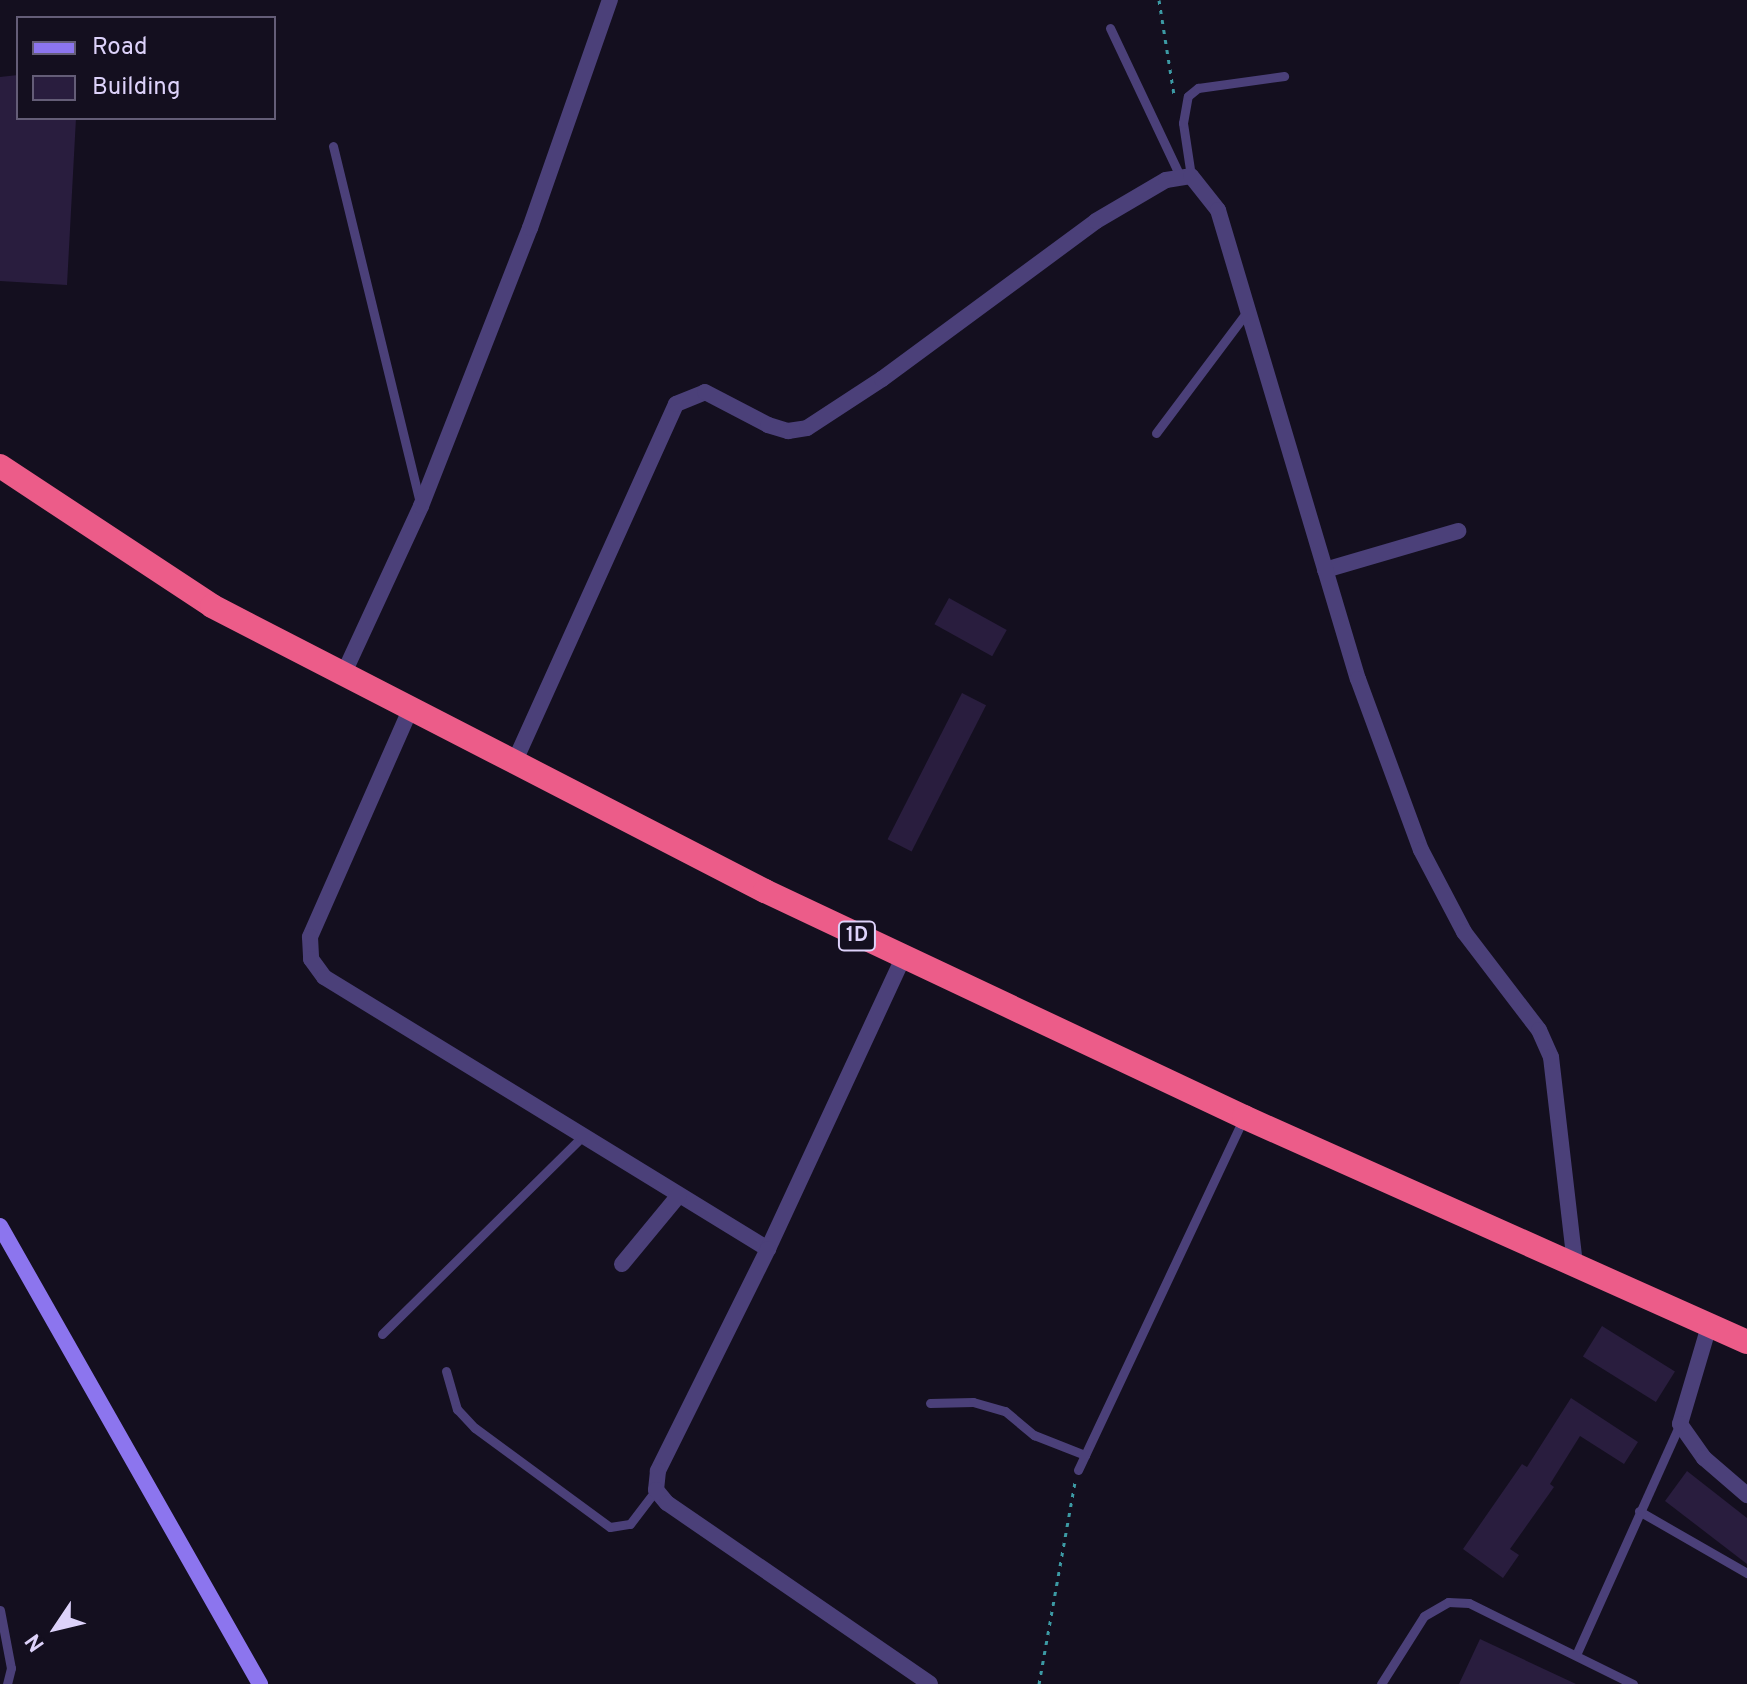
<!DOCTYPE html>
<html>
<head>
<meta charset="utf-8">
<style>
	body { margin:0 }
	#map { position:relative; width:1747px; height:1684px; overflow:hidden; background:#140f1f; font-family:Overpass,sans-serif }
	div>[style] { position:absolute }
	.building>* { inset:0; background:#291d3e; transform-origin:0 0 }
	.path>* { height:3px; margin-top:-1.5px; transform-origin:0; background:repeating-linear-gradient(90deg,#3c9aa4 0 4px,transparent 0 10px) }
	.lane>* { height:9px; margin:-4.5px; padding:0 4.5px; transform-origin:4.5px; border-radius:4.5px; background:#4b4079 }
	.street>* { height:16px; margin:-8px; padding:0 8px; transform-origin:8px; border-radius:8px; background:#4b4079 }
	.secondary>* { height:16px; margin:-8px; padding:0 8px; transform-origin:8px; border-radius:8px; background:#8c75ee }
	.highway>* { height:24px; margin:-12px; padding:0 12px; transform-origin:12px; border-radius:12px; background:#ec5c89 }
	span { translate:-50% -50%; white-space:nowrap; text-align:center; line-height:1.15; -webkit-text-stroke:6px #140f1f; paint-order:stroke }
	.shield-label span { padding:2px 6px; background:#140f1f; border:2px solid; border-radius:6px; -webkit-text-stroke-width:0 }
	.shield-label { font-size:20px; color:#ddd2fa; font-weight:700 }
	.legend { position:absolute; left:16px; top:16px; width:260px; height:104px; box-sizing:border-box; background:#140f1f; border:2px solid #645d77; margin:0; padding:10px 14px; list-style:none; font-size:24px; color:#ddd2fa }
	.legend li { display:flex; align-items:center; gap:16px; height:40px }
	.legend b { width:40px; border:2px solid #645d77 }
	.north { position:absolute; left:16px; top:1588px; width:80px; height:80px; -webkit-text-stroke:6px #140f1f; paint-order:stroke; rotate:235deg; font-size:22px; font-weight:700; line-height:32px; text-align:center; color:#ddd2fa }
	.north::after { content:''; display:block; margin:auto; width:28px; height:36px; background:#ddd2fa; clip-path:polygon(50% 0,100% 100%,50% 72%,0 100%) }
</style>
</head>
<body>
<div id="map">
	<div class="building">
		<i style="clip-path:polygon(18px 75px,18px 118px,76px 118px,67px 285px,0 281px,0 77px)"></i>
		<i style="left:949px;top:598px;width:66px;height:30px;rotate:29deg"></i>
		<i style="left:962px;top:693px;width:27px;height:164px;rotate:27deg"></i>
		<i style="left:1602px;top:1326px;width:86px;height:36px;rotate:32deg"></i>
		<i style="clip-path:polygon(1571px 1398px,1638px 1442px,1624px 1464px,1580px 1436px,1550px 1484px,1554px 1487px,1510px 1549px,1519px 1555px,1503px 1578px,1463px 1549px,1522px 1464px,1527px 1467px)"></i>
		<i style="clip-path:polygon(1687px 1471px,1747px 1518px,1747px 1564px,1665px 1501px)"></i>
		<i style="clip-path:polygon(1480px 1639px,1576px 1684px,1459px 1684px)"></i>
	</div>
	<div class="path">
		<i style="left:1159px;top:0;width:96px;rotate:81deg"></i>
		<i style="left:1039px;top:1684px;width:206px;rotate:-79.9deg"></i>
	</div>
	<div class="lane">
		<i style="left:1110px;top:28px;width:164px;rotate:64.7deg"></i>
		<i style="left:333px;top:146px;width:367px;rotate:76.3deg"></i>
		<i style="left:1191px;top:176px;width:54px;rotate:-98.6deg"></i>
		<i style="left:1183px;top:123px;width:27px;rotate:-80deg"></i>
		<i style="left:1188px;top:96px;width:13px;rotate:-39deg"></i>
		<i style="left:1198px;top:88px;width:87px;rotate:-7.9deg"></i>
		<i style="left:1156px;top:433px;width:150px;rotate:-53.1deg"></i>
		<i style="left:382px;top:1334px;width:282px;rotate:-44.6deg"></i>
		<i style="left:446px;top:1371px;width:40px;rotate:74deg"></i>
		<i style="left:457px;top:1409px;width:26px;rotate:47deg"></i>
		<i style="left:475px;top:1428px;width:167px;rotate:36.3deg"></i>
		<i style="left:610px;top:1527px;width:20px;rotate:-9deg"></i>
		<i style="left:630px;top:1524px;width:43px;rotate:-52.6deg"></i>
		<i style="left:930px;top:1403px;width:43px;rotate:-1.3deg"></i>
		<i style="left:973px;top:1402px;width:33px;rotate:16deg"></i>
		<i style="left:1005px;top:1411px;width:38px;rotate:40deg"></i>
		<i style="left:1034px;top:1435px;width:55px;rotate:21.4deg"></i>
		<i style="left:1078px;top:1470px;width:387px;rotate:-64.8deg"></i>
		<i style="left:1639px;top:1511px;width:125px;rotate:29.9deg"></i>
		<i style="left:0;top:1610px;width:59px;rotate:79.3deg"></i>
		<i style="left:11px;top:1668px;width:16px;rotate:104deg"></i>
		<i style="left:1576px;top:1655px;width:253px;rotate:-65.8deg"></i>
		<i style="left:1381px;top:1684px;width:80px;rotate:-57.7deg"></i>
		<i style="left:1424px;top:1616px;width:28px;rotate:-30deg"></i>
		<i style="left:1448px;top:1602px;width:21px;rotate:3deg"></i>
		<i style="left:1469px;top:1603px;width:183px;rotate:26.3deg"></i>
	</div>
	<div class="street">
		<i style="left:1325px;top:570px;width:139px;rotate:-16.3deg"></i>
		<i style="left:343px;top:675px;width:186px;rotate:-65.2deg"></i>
		<i style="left:421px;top:506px;width:299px;rotate:-68.6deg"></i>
		<i style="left:530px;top:228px;width:242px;rotate:-70.7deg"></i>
		<i style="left:410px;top:710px;width:248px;rotate:113.8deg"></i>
		<i style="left:310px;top:937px;width:22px;rotate:87deg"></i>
		<i style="left:311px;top:959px;width:22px;rotate:54deg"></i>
		<i style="left:324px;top:977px;width:521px;rotate:31.49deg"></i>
		<i style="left:514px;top:763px;width:394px;rotate:-65.7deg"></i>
		<i style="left:676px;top:404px;width:31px;rotate:-22deg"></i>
		<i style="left:705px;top:392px;width:71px;rotate:27.6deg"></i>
		<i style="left:768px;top:425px;width:21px;rotate:17deg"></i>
		<i style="left:788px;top:431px;width:19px;rotate:-9deg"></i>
		<i style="left:807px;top:428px;width:90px;rotate:-33.2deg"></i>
		<i style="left:882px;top:379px;width:266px;rotate:-36.4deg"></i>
		<i style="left:1096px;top:221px;width:81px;rotate:-30.4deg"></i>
		<i style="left:1166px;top:180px;width:25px;rotate:-9deg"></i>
		<i style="left:1191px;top:176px;width:43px;rotate:51.5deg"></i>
		<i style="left:1218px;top:210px;width:489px;rotate:73.4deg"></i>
		<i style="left:1358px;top:679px;width:182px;rotate:69.8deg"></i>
		<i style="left:1421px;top:850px;width:93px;rotate:62.3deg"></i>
		<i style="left:1464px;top:932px;width:123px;rotate:52.6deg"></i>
		<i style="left:1539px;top:1030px;width:30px;rotate:66deg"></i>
		<i style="left:1551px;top:1057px;width:208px;rotate:83.4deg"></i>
		<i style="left:903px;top:958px;width:321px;rotate:114.9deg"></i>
		<i style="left:768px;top:1249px;width:248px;rotate:116.4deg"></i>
		<i style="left:658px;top:1471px;width:19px;rotate:96deg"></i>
		<i style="left:656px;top:1490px;width:17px;rotate:50deg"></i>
		<i style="left:667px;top:1503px;width:319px;rotate:34.5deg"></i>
		<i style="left:622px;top:1264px;width:89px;rotate:-50.4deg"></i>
		<i style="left:1709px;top:1326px;width:102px;rotate:106.5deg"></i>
		<i style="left:1680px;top:1424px;width:42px;rotate:54.8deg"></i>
		<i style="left:1704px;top:1458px;width:57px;rotate:40.7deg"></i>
	</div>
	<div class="secondary">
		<i style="left:0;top:1226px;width:527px;rotate:60.42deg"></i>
	</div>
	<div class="highway">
		<i style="left:0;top:466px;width:254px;rotate:33.4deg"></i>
		<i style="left:212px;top:606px;width:622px;rotate:27.27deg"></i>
		<i style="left:765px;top:891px;width:530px;rotate:25.26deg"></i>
		<i style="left:1244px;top:1117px;width:551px;rotate:24.1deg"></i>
	</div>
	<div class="shield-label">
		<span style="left:857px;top:936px">1D</span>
	</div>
	<ul class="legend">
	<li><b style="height:10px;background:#8c75ee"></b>Road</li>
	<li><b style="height:22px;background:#291d3e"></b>Building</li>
	</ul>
	<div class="north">N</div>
</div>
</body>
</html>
